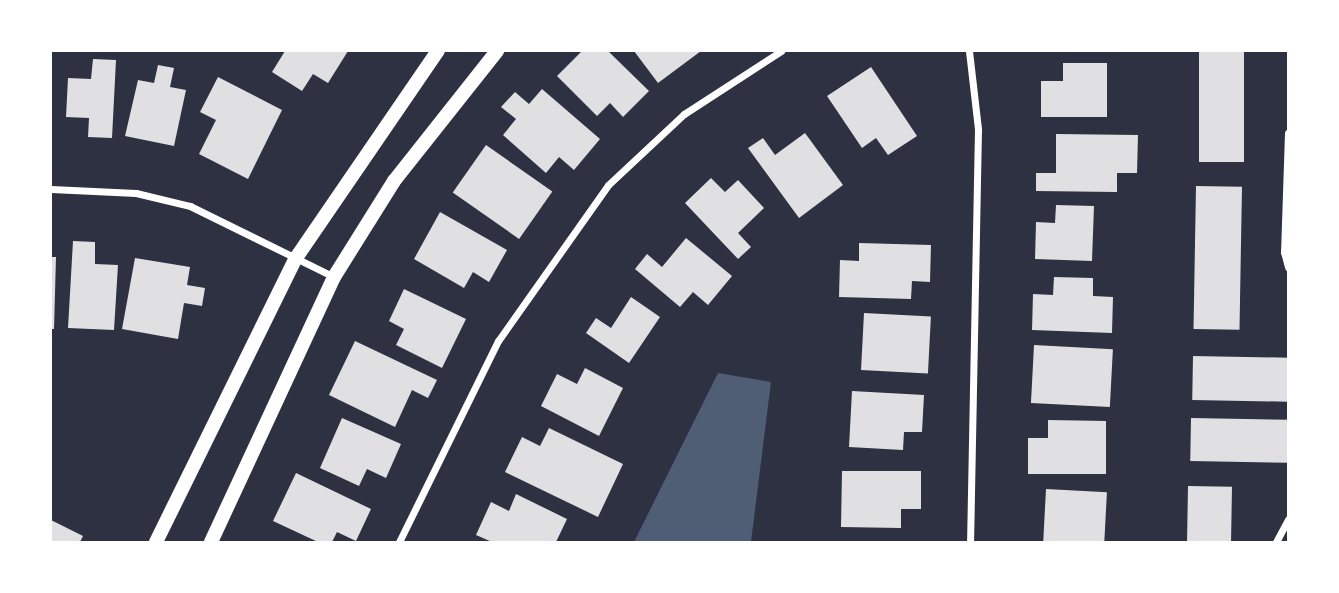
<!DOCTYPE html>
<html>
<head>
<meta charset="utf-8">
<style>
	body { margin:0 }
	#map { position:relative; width:1339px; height:593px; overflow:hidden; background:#2d3142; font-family:"DM Sans",sans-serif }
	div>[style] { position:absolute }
	.water>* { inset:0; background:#4f5d75 }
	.building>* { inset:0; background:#e0e0e3; transform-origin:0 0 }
	.minor>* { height:7px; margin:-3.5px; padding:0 3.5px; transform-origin:3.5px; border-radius:3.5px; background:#fff }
	.secondary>* { height:14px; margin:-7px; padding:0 7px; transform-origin:7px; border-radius:7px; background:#fff }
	span { translate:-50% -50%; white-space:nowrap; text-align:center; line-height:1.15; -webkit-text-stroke:7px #fff; paint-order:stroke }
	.frame { position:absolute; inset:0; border:52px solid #fff; pointer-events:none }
</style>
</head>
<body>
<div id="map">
	<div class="water">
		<i style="clip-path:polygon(718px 373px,771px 382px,751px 542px,634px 542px)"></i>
	</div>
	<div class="building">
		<i style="clip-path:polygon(285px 51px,348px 51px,328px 83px,313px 74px,302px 91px,272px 72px)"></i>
		<i style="clip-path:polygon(582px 51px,608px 51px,649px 91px,623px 117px,610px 103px,597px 116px,557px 76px)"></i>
		<i style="clip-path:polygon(634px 51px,701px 51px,658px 83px)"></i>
		<i style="left:1199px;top:51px;width:45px;height:111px"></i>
		<i style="clip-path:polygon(93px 59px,116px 60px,112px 138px,88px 137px,89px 118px,66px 117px,68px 78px,91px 79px)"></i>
		<i style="clip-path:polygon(1063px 63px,1107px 63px,1107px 117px,1041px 117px,1041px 81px,1063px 81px)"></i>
		<i style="clip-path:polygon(158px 65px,174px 68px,170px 87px,186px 90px,174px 146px,125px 136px,138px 80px,154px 83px)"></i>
		<i style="clip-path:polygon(871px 67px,917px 136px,888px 155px,876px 138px,862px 148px,827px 96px)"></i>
		<i style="clip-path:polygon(218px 77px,282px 110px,248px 179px,199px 154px,216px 120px,200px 112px)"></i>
		<i style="clip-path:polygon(542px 89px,600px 139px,574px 170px,559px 157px,546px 173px,503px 135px,516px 119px,501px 107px,515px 92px,529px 104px)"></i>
		<i style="clip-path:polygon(805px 133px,843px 185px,799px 218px,748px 148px,763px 138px,775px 155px)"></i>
		<i style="clip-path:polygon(1056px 134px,1138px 135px,1137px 173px,1117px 173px,1117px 192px,1036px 191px,1036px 173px,1056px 173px)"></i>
		<i style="left:486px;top:145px;width:81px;height:58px;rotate:35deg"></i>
		<i style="clip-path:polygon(711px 178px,725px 192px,738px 180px,764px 208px,738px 233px,751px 247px,738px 259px,685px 203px)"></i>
		<i style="left:1196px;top:186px;width:46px;height:143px;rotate:1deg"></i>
		<i style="clip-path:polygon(1056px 205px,1094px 206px,1092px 261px,1035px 259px,1036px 222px,1055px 223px)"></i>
		<i style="clip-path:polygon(440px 212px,507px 250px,489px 282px,473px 272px,464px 288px,414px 259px)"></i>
		<i style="clip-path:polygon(686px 238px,732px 276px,708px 305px,693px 292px,680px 307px,635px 269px,647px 254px,662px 267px)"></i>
		<i style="clip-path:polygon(73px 241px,95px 242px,95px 264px,118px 265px,114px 330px,68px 328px)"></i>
		<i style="clip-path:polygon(859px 243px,931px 245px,930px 282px,912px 281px,911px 299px,839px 297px,840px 260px,859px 261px)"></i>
		<i style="clip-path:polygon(51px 257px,56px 257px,54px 329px,51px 329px)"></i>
		<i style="clip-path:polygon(135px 258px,190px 267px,187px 285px,205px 288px,202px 306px,184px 303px,178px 339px,122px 329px)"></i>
		<i style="clip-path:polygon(1054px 277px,1093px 278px,1093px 296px,1113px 297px,1112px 333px,1032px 330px,1033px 294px,1053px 295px)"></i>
		<i style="clip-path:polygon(404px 289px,466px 319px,442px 368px,396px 345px,404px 329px,389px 321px)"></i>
		<i style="clip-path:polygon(631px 297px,660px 317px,629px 363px,586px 333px,596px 318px,611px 328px)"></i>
		<i style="left:864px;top:313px;width:67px;height:57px;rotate:3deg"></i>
		<i style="clip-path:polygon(355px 341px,437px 380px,428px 398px,412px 390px,395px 427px,329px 395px)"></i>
		<i style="left:1034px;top:345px;width:79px;height:58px;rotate:3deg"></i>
		<i style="left:1193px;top:356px;width:95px;height:44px;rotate:1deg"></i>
		<i style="clip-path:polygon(585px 368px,623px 388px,599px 436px,541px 406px,557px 374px,577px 384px)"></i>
		<i style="clip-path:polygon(852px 391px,924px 395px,922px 432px,904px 432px,903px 450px,849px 447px)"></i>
		<i style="clip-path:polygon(342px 418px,401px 444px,386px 478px,367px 469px,359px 486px,320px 468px)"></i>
		<i style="left:1191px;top:418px;width:97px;height:43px;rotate:1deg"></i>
		<i style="clip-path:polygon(1048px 420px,1106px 421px,1106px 474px,1028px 474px,1028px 438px,1048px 438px)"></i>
		<i style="clip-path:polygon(549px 428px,623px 464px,598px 517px,505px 472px,522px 437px,540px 446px)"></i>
		<i style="clip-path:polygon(842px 471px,921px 471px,921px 509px,901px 509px,901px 528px,841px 527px)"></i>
		<i style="clip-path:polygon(296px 473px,371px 509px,356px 541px,337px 532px,332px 542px,318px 542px,273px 521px)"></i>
		<i style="left:1188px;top:486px;width:44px;height:56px;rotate:1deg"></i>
		<i style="left:1046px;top:489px;width:61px;height:53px;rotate:3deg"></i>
		<i style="clip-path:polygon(516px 494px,567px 519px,556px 542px,492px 542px,476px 535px,491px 502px,509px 511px)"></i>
		<i style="clip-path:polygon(51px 520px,83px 536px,80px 542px,51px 542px)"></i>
	</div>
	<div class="minor">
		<i style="left:969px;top:51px;width:79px;rotate:83.4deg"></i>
		<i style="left:978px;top:129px;width:413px;rotate:91.1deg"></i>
		<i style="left:1288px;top:133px;width:119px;rotate:91.9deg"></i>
		<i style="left:1284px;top:252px;width:16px;rotate:75deg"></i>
		<i style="left:51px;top:189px;width:85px;rotate:2.7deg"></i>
		<i style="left:136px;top:193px;width:56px;rotate:13.5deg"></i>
		<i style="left:190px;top:206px;width:161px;rotate:26.2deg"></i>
		<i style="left:399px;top:542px;width:224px;rotate:-63.8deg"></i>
		<i style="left:498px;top:341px;width:191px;rotate:-54.8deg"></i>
		<i style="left:608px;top:185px;width:104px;rotate:-43.1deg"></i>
		<i style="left:684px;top:114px;width:116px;rotate:-33deg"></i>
		<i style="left:1276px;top:542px;width:26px;rotate:-62deg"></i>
	</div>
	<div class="secondary">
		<i style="left:156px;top:542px;width:317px;rotate:-63.8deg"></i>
		<i style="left:296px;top:258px;width:251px;rotate:-55.6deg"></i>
		<i style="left:211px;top:542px;width:292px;rotate:-65.1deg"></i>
		<i style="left:334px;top:277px;width:113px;rotate:-58deg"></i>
		<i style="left:394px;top:181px;width:166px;rotate:-51.6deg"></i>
	</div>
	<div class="frame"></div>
</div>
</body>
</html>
